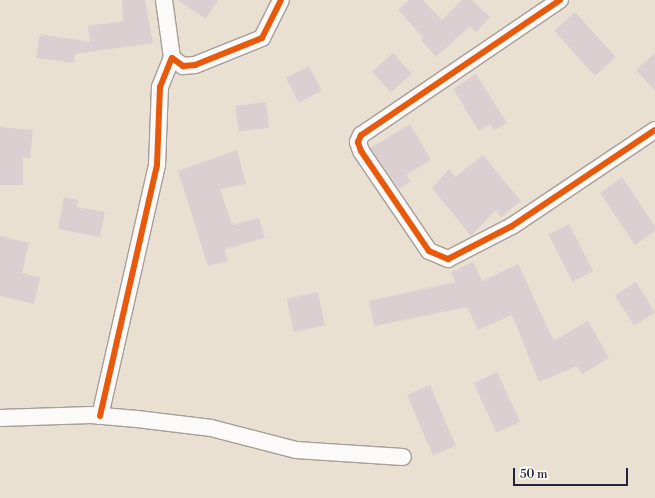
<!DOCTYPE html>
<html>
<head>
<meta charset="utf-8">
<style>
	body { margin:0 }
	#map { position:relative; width:655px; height:498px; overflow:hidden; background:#eae0d2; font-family:"Libre Bodoni",serif }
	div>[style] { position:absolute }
	.building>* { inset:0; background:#dbcfd1; transform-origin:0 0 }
	.roads { filter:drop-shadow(1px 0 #a49d99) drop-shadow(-1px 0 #a49d99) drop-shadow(0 1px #a49d99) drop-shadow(0 -1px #a49d99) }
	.street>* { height:16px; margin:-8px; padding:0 8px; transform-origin:8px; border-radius:8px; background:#fcfaf8 }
	.cycleway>* { height:6px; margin:-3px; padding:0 3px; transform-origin:3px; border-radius:3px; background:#e8590c }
	span { translate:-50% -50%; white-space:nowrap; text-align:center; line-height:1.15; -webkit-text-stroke:3.5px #fdfcf7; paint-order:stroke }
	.scale { position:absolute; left:513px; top:468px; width:115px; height:18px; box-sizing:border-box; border:2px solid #22223b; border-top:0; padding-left:5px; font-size:12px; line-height:14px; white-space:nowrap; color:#22223b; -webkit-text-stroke:3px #fdfcf7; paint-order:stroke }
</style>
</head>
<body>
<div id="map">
	<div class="building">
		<i style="clip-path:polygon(122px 0,145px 0,153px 43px,75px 54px,74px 63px,36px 58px,40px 34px,90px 42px,88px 26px,123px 21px)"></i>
		<i style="clip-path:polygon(177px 0,218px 0,206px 19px)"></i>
		<i style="clip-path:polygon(409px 0,423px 0,442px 20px,462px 0,472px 0,490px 17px,476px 32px,470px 26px,436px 57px,421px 40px,423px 37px,398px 10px)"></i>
		<i style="left:575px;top:12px;width:61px;height:28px;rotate:48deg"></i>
		<i style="left:393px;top:53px;width:28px;height:28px;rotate:48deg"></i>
		<i style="clip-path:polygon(655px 53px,655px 91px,636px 70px)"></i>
		<i style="left:309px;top:66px;width:28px;height:26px;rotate:63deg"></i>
		<i style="clip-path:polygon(476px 74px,507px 123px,495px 130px,490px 124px,479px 131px,453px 89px)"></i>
		<i style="left:266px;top:102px;width:26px;height:31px;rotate:83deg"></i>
		<i style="clip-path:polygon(410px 124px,431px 160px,406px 175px,411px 181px,399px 189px,370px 148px)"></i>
		<i style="clip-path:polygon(0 127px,33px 130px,30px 158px,23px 157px,23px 185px,0 185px)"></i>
		<i style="clip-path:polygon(237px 150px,246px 184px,220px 189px,232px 225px,259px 218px,265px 238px,225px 249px,228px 261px,208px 266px,178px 171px)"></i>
		<i style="clip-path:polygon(483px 155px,521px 201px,501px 217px,496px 210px,471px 236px,432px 188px,449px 169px,455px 177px)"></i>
		<i style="clip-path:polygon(622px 177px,655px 226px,655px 231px,635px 245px,600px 193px)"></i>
		<i style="clip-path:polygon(64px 197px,78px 200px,77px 207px,105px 212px,100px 237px,58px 229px)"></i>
		<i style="left:569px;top:224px;width:53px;height:23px;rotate:63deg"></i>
		<i style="clip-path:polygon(0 236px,29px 243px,22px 273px,40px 278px,34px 304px,0 296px)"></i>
		<i style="clip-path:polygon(473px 262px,482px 281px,518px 264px,552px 337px,555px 340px,588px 321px,609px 358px,582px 374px,577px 366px,539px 382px,512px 315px,478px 330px,467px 307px,374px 326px,369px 301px,455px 282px,451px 272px)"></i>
		<i style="left:636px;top:282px;width:36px;height:25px;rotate:58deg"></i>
		<i style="left:318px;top:292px;width:34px;height:32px;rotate:78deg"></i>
		<i style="left:497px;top:372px;width:55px;height:26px;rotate:65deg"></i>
		<i style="left:430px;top:385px;width:66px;height:25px;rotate:67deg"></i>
	</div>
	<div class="roads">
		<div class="street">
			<i style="left:164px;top:0;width:59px;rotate:82.1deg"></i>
			<i style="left:560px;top:0;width:240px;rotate:145.8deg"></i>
			<i style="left:361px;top:135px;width:8px;rotate:113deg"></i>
			<i style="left:358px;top:142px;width:9px;rotate:72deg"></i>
			<i style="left:361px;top:151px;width:121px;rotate:55.8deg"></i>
			<i style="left:429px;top:251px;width:21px;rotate:23deg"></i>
			<i style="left:448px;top:259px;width:72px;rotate:-27.3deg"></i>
			<i style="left:512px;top:226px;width:172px;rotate:-33.9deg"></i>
			<i style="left:100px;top:416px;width:257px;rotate:-77.2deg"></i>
			<i style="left:157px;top:165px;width:78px;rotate:-87.8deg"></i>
			<i style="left:160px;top:87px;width:31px;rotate:-68deg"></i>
			<i style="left:172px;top:58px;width:14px;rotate:36deg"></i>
			<i style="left:183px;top:66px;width:12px;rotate:-5deg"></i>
			<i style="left:195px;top:65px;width:72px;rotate:-21.9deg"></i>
			<i style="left:262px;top:38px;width:42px;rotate:-63.4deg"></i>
			<i style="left:0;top:418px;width:91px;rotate:-1.9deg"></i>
			<i style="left:91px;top:415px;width:46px;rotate:5deg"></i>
			<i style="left:137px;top:419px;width:75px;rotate:6.9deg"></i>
			<i style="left:211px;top:428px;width:88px;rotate:14.5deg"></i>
			<i style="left:296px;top:450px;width:107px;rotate:3.7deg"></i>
		</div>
	</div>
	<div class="cycleway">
		<i style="left:560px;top:0;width:240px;rotate:145.8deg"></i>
		<i style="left:361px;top:135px;width:8px;rotate:113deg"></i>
		<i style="left:358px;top:142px;width:9px;rotate:72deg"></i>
		<i style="left:361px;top:151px;width:121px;rotate:55.8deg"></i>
		<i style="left:429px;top:251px;width:21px;rotate:23deg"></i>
		<i style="left:448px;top:259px;width:72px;rotate:-27.3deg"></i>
		<i style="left:512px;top:226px;width:172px;rotate:-33.9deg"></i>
		<i style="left:100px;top:416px;width:257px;rotate:-77.2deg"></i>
		<i style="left:157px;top:165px;width:78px;rotate:-87.8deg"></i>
		<i style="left:160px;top:87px;width:31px;rotate:-68deg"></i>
		<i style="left:172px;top:58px;width:14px;rotate:36deg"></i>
		<i style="left:183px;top:66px;width:12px;rotate:-5deg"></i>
		<i style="left:195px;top:65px;width:72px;rotate:-21.9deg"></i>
		<i style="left:262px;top:38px;width:42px;rotate:-63.4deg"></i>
	</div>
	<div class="scale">50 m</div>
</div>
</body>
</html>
